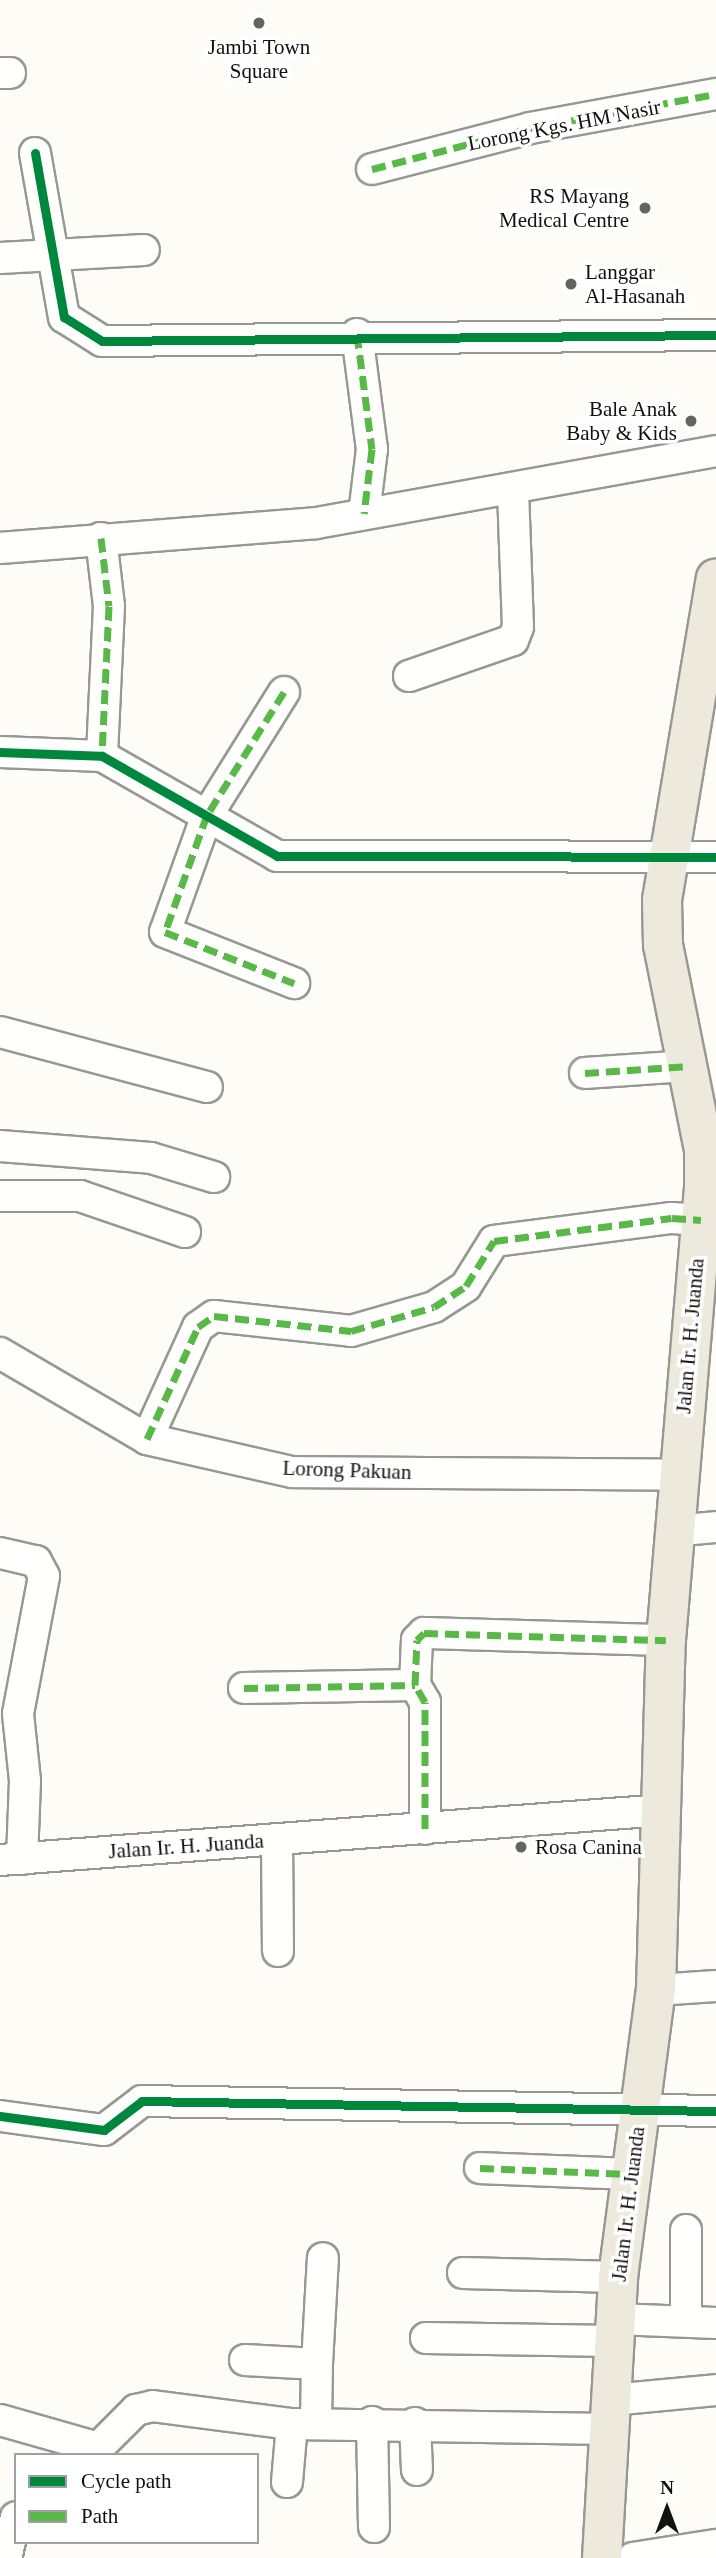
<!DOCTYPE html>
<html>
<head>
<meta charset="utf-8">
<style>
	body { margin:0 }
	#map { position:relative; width:716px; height:2558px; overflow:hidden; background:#fdfcf7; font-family:Georgia,serif }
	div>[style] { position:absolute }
	.roads { filter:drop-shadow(2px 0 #979795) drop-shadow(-2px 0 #979795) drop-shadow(0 2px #979795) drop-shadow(0 -2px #979795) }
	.minor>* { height:30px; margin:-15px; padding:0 15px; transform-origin:15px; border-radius:15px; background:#fffffe }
	.major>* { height:38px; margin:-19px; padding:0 19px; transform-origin:19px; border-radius:19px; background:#ede9dc }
	.quiet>* { height:7px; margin-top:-3.5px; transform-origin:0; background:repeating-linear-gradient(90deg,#58b947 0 14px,transparent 0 21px) }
	.cycleway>* { height:9px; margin:-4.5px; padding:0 4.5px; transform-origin:4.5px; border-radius:4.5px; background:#00873e }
	.dots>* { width:19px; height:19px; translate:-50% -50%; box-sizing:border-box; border:4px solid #fff; border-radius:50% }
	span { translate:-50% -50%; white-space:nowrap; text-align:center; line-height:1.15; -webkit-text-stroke:7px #fff; paint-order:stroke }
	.poi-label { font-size:21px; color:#111 }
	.right { translate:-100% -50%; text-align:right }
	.left { translate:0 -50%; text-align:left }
	.street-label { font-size:21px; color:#111 }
	.legend { position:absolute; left:14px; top:2453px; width:245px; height:91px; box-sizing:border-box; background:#fff; border:2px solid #a0a0a0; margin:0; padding:9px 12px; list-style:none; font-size:21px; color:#111 }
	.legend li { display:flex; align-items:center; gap:14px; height:35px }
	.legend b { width:35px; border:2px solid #a0a0a0 }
	.north { position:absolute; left:632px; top:2474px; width:70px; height:70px; -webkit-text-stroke:5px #fff; paint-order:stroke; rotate:0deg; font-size:19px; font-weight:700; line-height:28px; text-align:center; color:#111 }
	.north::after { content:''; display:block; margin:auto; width:24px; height:32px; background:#111; clip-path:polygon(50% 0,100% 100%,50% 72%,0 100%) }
</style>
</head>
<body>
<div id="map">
	<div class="roads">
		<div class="minor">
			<i style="left:0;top:73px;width:10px"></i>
			<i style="left:35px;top:153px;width:167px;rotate:80deg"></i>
			<i style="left:64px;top:317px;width:45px;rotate:32.3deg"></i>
			<i style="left:102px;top:341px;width:614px;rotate:-0.56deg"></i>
			<i style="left:372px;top:169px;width:163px;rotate:-14.5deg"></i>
			<i style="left:530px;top:128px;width:189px;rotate:-10.4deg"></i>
			<i style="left:0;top:258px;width:144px;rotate:-3.2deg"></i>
			<i style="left:357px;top:334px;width:116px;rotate:82.6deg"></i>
			<i style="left:372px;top:449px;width:65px;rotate:97deg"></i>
			<i style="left:101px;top:538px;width:68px;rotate:83.3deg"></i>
			<i style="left:109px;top:606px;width:150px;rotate:92.7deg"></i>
			<i style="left:0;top:548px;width:317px;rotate:-4.5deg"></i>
			<i style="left:316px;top:523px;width:406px;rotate:-10.2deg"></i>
			<i style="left:409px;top:676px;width:110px;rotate:-19.1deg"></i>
			<i style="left:513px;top:640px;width:14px;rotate:-69deg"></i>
			<i style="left:518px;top:627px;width:137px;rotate:-92.1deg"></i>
			<i style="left:284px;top:692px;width:145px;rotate:122deg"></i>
			<i style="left:207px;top:815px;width:124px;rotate:109.7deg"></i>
			<i style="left:165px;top:932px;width:139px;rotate:21.6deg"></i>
			<i style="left:0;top:752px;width:102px;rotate:2.2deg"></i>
			<i style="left:102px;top:756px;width:202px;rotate:29.7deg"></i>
			<i style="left:277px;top:856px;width:439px;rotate:0.1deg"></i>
			<i style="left:0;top:1032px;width:214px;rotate:14.9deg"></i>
			<i style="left:585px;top:1073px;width:104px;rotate:-3.9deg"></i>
			<i style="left:0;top:1146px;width:151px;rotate:4.5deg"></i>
			<i style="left:151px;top:1158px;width:66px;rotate:16.8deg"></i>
			<i style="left:0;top:1196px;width:80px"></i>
			<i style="left:80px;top:1196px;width:111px;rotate:18.9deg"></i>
			<i style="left:0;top:1353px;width:170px;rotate:30.3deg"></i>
			<i style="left:147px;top:1439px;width:149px;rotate:12.8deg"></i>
			<i style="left:292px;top:1472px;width:386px;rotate:0.4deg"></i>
			<i style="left:147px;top:1439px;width:123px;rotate:-65.5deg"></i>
			<i style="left:198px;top:1327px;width:19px;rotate:-35deg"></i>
			<i style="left:214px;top:1316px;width:138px;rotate:6.2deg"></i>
			<i style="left:351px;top:1331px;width:86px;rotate:-16.1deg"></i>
			<i style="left:434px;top:1307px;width:38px;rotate:-33deg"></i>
			<i style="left:466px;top:1286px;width:53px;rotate:-58.1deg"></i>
			<i style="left:494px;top:1241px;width:179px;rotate:-7.4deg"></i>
			<i style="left:672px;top:1218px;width:29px;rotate:4deg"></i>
			<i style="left:673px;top:1531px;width:43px;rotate:-5.3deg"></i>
			<i style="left:0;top:1553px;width:37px;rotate:13deg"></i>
			<i style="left:36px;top:1561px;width:17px;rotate:62deg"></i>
			<i style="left:44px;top:1576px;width:140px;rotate:100.7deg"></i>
			<i style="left:18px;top:1714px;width:67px;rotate:84deg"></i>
			<i style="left:25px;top:1781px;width:78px;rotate:92.2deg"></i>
			<i style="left:244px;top:1688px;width:171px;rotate:-1deg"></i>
			<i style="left:425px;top:1829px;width:127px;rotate:-90deg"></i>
			<i style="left:425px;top:1702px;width:20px;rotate:-120deg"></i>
			<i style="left:415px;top:1685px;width:45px;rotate:-87.5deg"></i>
			<i style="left:417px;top:1640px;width:10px;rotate:-45deg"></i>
			<i style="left:424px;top:1633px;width:242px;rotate:1.7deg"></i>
			<i style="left:277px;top:1839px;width:112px;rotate:89.5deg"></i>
			<i style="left:0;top:1860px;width:666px;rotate:-4.31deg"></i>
			<i style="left:656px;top:1990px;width:60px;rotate:-3.8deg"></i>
			<i style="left:0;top:2116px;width:105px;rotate:7.7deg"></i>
			<i style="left:104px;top:2130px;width:48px;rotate:-37.3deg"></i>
			<i style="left:142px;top:2101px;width:574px;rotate:1deg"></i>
			<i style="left:480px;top:2168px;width:149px;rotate:2.3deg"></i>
			<i style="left:686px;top:2230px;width:91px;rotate:90deg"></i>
			<i style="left:463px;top:2273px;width:155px;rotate:1.5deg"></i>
			<i style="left:615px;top:2319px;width:101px;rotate:2.3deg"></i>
			<i style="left:426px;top:2338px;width:188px;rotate:0.9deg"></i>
			<i style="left:245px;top:2360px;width:72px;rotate:3.2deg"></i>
			<i style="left:317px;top:2364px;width:60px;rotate:91deg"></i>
			<i style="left:317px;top:2364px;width:106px;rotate:-86.8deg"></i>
			<i style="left:611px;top:2400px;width:105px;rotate:-5.4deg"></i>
			<i style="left:0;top:2420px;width:102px;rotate:15.9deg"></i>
			<i style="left:98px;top:2448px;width:54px;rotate:-45deg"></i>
			<i style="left:136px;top:2410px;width:17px;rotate:-13deg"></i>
			<i style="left:153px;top:2406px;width:140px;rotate:7.4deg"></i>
			<i style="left:292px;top:2424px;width:318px;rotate:0.9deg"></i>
			<i style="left:372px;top:2422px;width:105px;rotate:88.9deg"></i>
			<i style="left:415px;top:2423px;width:47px;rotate:87.6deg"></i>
			<i style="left:287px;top:2482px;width:58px;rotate:-85.1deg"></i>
			<i style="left:6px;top:2558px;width:42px;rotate:-76.3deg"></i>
			<i style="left:633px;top:2558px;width:84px;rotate:-8.9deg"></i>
		</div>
		<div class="major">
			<i style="left:602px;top:2558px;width:281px;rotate:-86.7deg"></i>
			<i style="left:618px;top:2277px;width:290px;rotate:-82.5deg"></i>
			<i style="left:656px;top:1990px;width:350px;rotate:-88.4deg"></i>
			<i style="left:666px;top:1640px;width:459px;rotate:-85.2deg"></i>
			<i style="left:704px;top:1183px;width:33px;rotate:-90deg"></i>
			<i style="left:704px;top:1150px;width:209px;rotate:-101.3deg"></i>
			<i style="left:663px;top:945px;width:45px;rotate:-91.3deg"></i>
			<i style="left:662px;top:900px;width:326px;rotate:-80.5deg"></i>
		</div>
	</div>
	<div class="quiet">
		<i style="left:372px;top:169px;width:163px;rotate:-14.5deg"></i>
		<i style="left:530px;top:128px;width:189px;rotate:-10.4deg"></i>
		<i style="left:357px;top:334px;width:116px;rotate:82.6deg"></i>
		<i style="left:372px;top:449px;width:65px;rotate:97deg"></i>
		<i style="left:101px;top:538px;width:68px;rotate:83.3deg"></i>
		<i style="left:109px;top:606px;width:150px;rotate:92.7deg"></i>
		<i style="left:284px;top:692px;width:145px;rotate:122deg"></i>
		<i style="left:207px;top:815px;width:124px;rotate:109.7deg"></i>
		<i style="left:165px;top:932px;width:139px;rotate:21.6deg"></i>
		<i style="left:585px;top:1073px;width:104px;rotate:-3.9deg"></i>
		<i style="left:147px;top:1439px;width:123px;rotate:-65.5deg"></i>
		<i style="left:198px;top:1327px;width:19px;rotate:-35deg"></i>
		<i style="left:214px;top:1316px;width:138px;rotate:6.2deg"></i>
		<i style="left:351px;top:1331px;width:86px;rotate:-16.1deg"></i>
		<i style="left:434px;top:1307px;width:38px;rotate:-33deg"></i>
		<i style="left:466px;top:1286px;width:53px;rotate:-58.1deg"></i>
		<i style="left:494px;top:1241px;width:179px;rotate:-7.4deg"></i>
		<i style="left:672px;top:1218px;width:29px;rotate:4deg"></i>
		<i style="left:244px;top:1688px;width:171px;rotate:-1deg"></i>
		<i style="left:425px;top:1829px;width:127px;rotate:-90deg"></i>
		<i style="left:425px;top:1702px;width:20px;rotate:-120deg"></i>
		<i style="left:415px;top:1685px;width:45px;rotate:-87.5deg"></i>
		<i style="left:417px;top:1640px;width:10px;rotate:-45deg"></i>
		<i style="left:424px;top:1633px;width:242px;rotate:1.7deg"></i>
		<i style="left:480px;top:2168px;width:149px;rotate:2.3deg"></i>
	</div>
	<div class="cycleway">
		<i style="left:35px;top:153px;width:167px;rotate:80deg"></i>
		<i style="left:64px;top:317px;width:45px;rotate:32.3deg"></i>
		<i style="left:102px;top:341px;width:614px;rotate:-0.56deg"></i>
		<i style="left:0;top:752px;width:102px;rotate:2.2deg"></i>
		<i style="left:102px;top:756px;width:202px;rotate:29.7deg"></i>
		<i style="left:277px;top:856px;width:439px;rotate:0.1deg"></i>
		<i style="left:0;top:2116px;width:105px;rotate:7.7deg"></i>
		<i style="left:104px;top:2130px;width:48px;rotate:-37.3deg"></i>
		<i style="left:142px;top:2101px;width:574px;rotate:1deg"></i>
	</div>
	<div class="dots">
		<i style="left:259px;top:23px;background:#646362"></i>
		<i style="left:645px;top:208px;background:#646362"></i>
		<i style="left:571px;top:284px;background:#646362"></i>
		<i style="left:691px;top:421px;background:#646362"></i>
		<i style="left:521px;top:1847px;background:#646362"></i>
	</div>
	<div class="poi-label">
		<span style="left:259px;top:59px">Jambi Town<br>Square</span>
		<span class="right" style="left:629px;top:208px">RS Mayang<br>Medical Centre</span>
		<span class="left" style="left:585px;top:284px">Langgar<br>Al-Hasanah</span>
		<span class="right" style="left:677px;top:421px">Bale Anak<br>Baby &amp; Kids</span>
		<span class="left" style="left:535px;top:1847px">Rosa Canina</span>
	</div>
	<div class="street-label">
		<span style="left:564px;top:125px;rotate:-11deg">Lorong Kgs. HM Nasir</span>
		<span style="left:690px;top:1336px;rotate:-85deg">Jalan Ir. H. Juanda</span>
		<span style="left:347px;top:1470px;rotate:2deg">Lorong Pakuan</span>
		<span style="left:186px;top:1846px;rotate:-4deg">Jalan Ir. H. Juanda</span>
		<span style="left:628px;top:2204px;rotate:-83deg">Jalan Ir. H. Juanda</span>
	</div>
	<ul class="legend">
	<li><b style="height:9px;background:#00873e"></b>Cycle path</li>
	<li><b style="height:9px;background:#58b947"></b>Path</li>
	</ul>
	<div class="north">N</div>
</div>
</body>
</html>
